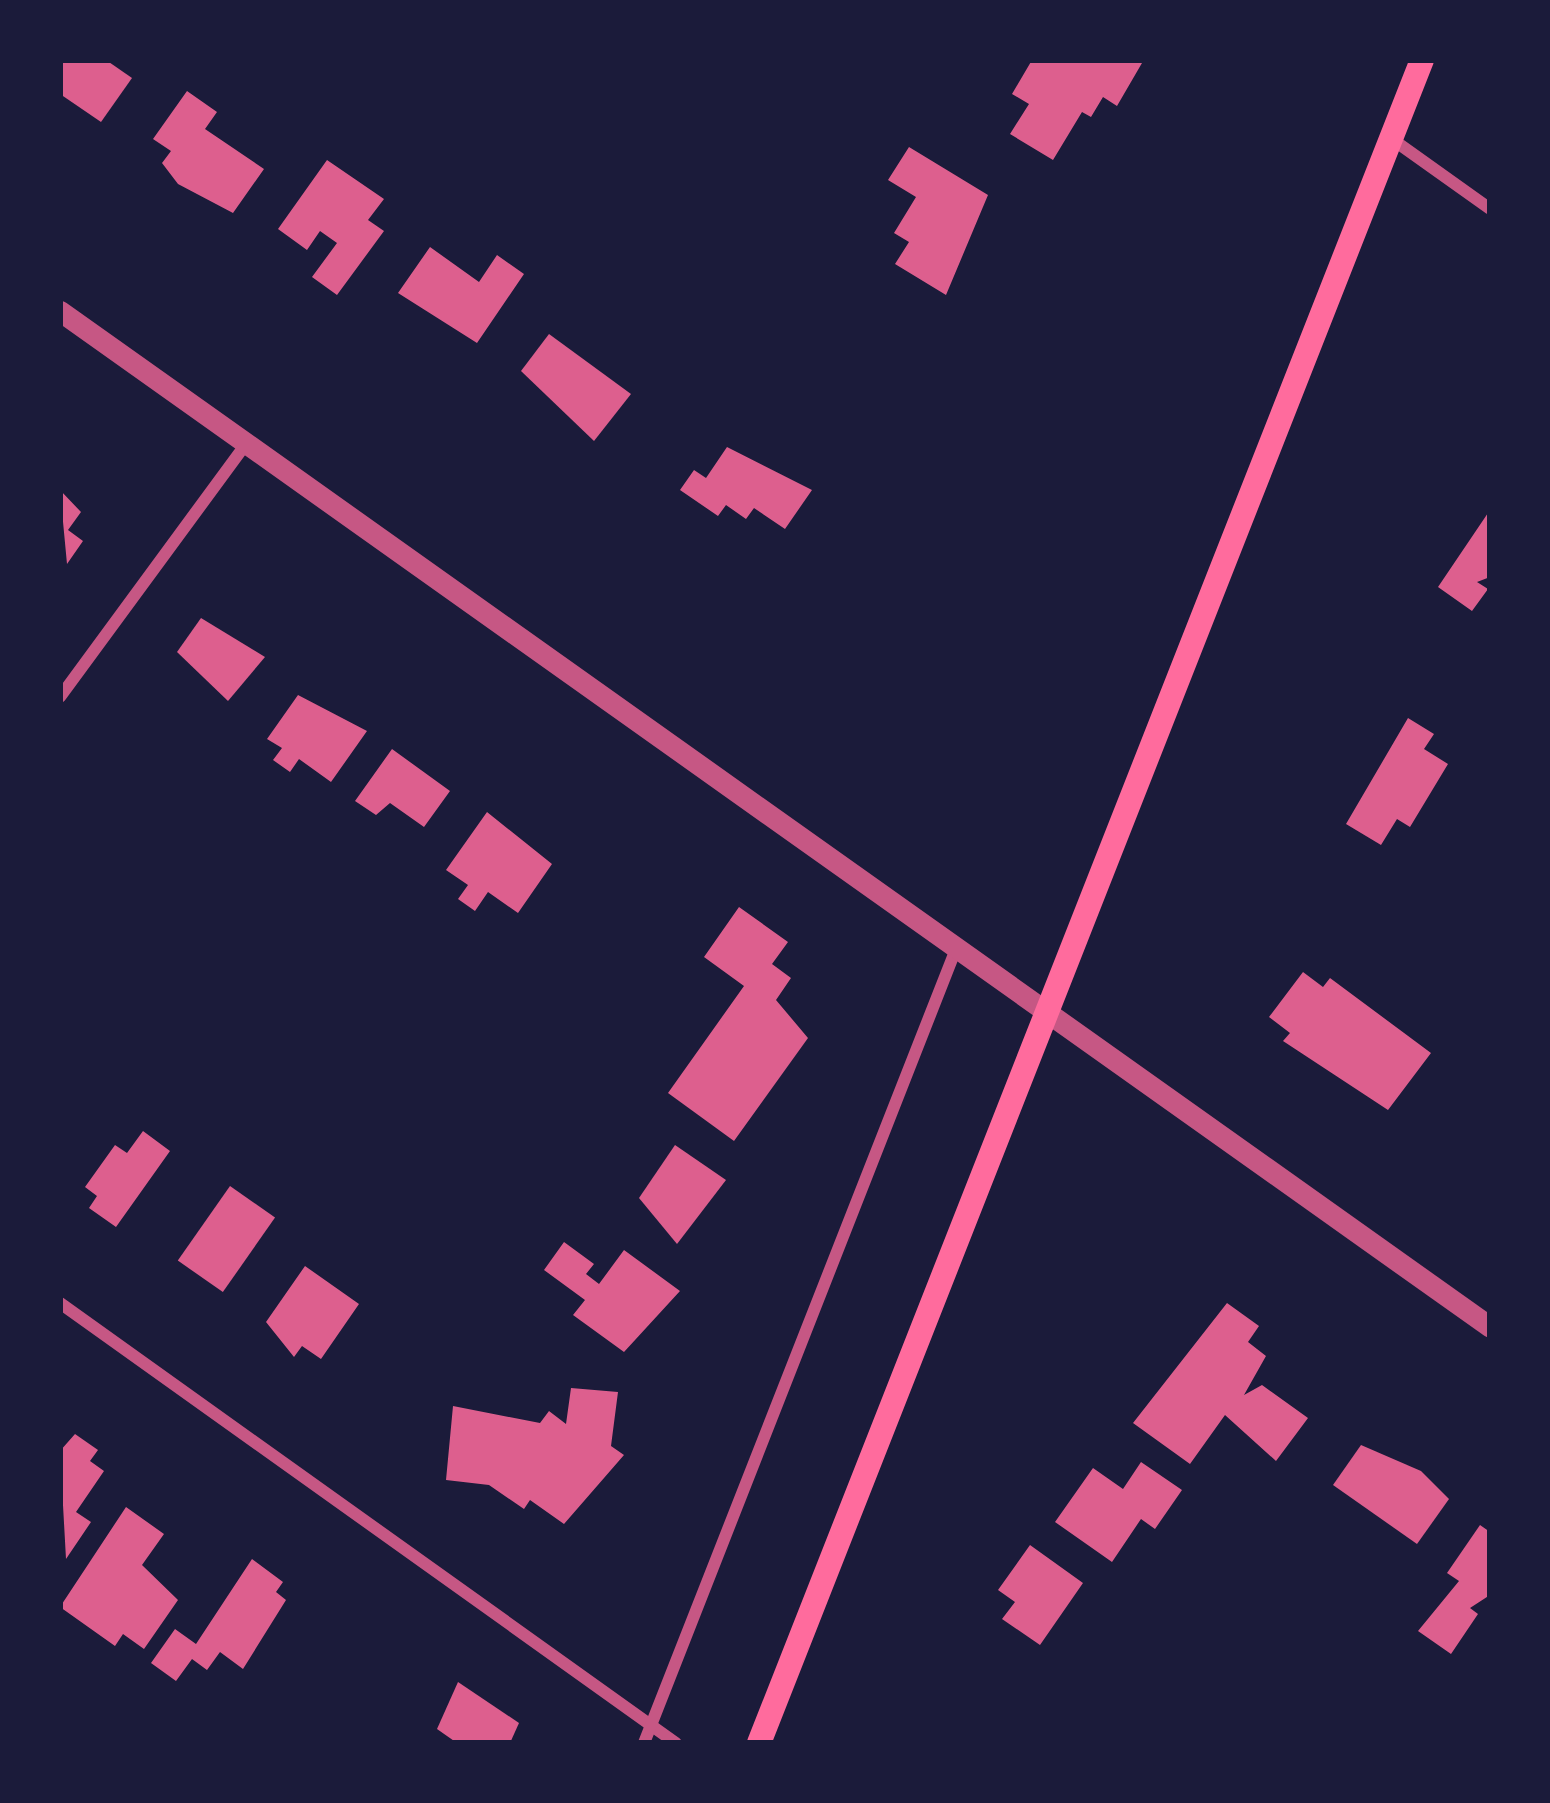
<!DOCTYPE html>
<html>
<head>
<meta charset="utf-8">
<style>
	body { margin:0 }
	#map { position:relative; width:1550px; height:1803px; overflow:hidden; background:#1b1b3a; font-family:"DM Sans",sans-serif }
	div>[style] { position:absolute }
	.building>* { inset:0; background:#dd5f8e; transform-origin:0 0 }
	.minor>* { height:12px; margin:-6px; padding:0 6px; transform-origin:6px; border-radius:6px; background:#c65784 }
	.tertiary>* { height:21px; margin:-10.5px; padding:0 10.5px; transform-origin:10.5px; border-radius:10.5px; background:#c65784 }
	.secondary>* { height:24px; margin:-12px; padding:0 12px; transform-origin:12px; border-radius:12px; background:#ff6b9d }
	span { translate:-50% -50%; white-space:nowrap; text-align:center; line-height:1.15; -webkit-text-stroke:10px #1b1b3a; paint-order:stroke }
	.frame { position:absolute; inset:0; border:63px solid #1b1b3a; pointer-events:none }
</style>
</head>
<body>
<div id="map">
	<div class="building">
		<i style="clip-path:polygon(60px 60px,106px 60px,132px 78px,101px 122px,60px 94px)"></i>
		<i style="clip-path:polygon(1032px 60px,1136px 60px,1142px 63px,1117px 106px,1103px 97px,1091px 117px,1082px 112px,1053px 160px,1010px 134px,1029px 104px,1012px 94px)"></i>
		<i style="clip-path:polygon(187px 91px,217px 112px,205px 129px,264px 169px,233px 213px,178px 184px,162px 163px,171px 151px,153px 139px)"></i>
		<i style="clip-path:polygon(909px 147px,988px 195px,946px 295px,895px 264px,909px 242px,894px 233px,916px 197px,888px 180px)"></i>
		<i style="clip-path:polygon(327px 160px,384px 199px,368px 220px,384px 231px,337px 295px,312px 277px,337px 243px,320px 231px,307px 250px,278px 229px)"></i>
		<i style="clip-path:polygon(430px 247px,479px 282px,497px 255px,524px 274px,477px 343px,398px 293px)"></i>
		<i style="clip-path:polygon(549px 334px,631px 394px,594px 441px,521px 371px)"></i>
		<i style="clip-path:polygon(727px 447px,812px 490px,785px 529px,754px 508px,746px 519px,726px 505px,718px 516px,680px 490px,694px 470px,706px 478px)"></i>
		<i style="clip-path:polygon(60px 490px,81px 512px,68px 530px,83px 541px,67px 564px)"></i>
		<i style="clip-path:polygon(1490px 510px,1490px 577px,1477px 582px,1488px 589px,1472px 611px,1438px 587px)"></i>
		<i style="clip-path:polygon(201px 618px,265px 657px,228px 701px,177px 652px)"></i>
		<i style="clip-path:polygon(298px 695px,367px 731px,331px 782px,299px 759px,290px 772px,273px 760px,282px 748px,267px 739px)"></i>
		<i style="clip-path:polygon(1408px 718px,1434px 734px,1424px 749px,1448px 764px,1410px 827px,1397px 819px,1381px 845px,1346px 824px)"></i>
		<i style="clip-path:polygon(392px 749px,450px 791px,424px 827px,390px 803px,376px 815px,355px 801px)"></i>
		<i style="clip-path:polygon(487px 812px,552px 864px,518px 913px,488px 892px,475px 911px,458px 899px,468px 885px,446px 870px)"></i>
		<i style="clip-path:polygon(739px 907px,788px 942px,772px 964px,791px 978px,776px 1000px,808px 1038px,734px 1141px,668px 1093px,744px 986px,704px 957px)"></i>
		<i style="clip-path:polygon(1303px 972px,1323px 987px,1330px 978px,1431px 1053px,1388px 1110px,1283px 1041px,1290px 1033px,1269px 1017px)"></i>
		<i style="clip-path:polygon(143px 1131px,170px 1151px,116px 1227px,89px 1208px,97px 1196px,85px 1187px,115px 1145px,127px 1153px)"></i>
		<i style="clip-path:polygon(675px 1145px,726px 1180px,677px 1244px,639px 1198px)"></i>
		<i style="left:230px;top:1186px;width:55px;height:91px;rotate:35deg"></i>
		<i style="clip-path:polygon(564px 1242px,594px 1264px,586px 1274px,599px 1284px,624px 1250px,680px 1291px,624px 1352px,573px 1315px,585px 1300px,544px 1270px)"></i>
		<i style="clip-path:polygon(305px 1266px,359px 1304px,321px 1359px,302px 1346px,294px 1357px,266px 1322px)"></i>
		<i style="clip-path:polygon(1227px 1303px,1259px 1326px,1248px 1342px,1266px 1356px,1244px 1395px,1262px 1385px,1308px 1418px,1276px 1461px,1225px 1415px,1190px 1464px,1133px 1423px)"></i>
		<i style="clip-path:polygon(571px 1388px,618px 1392px,611px 1446px,624px 1455px,564px 1524px,530px 1500px,524px 1509px,489px 1485px,446px 1480px,453px 1406px,540px 1423px,549px 1411px,566px 1424px)"></i>
		<i style="clip-path:polygon(75px 1434px,98px 1450px,90px 1461px,104px 1471px,76px 1512px,91px 1522px,66px 1559px,60px 1451px)"></i>
		<i style="clip-path:polygon(1361px 1445px,1421px 1471px,1449px 1499px,1417px 1544px,1333px 1485px)"></i>
		<i style="clip-path:polygon(1141px 1462px,1182px 1490px,1155px 1529px,1141px 1519px,1112px 1562px,1055px 1522px,1093px 1468px,1123px 1489px)"></i>
		<i style="clip-path:polygon(126px 1507px,164px 1534px,142px 1565px,178px 1600px,144px 1649px,123px 1634px,115px 1646px,60px 1607px)"></i>
		<i style="clip-path:polygon(1480px 1525px,1490px 1532px,1490px 1595px,1470px 1608px,1478px 1614px,1451px 1654px,1418px 1631px,1459px 1581px,1447px 1573px)"></i>
		<i style="clip-path:polygon(1030px 1545px,1083px 1583px,1040px 1645px,1002px 1619px,1015px 1602px,998px 1590px)"></i>
		<i style="clip-path:polygon(252px 1559px,283px 1582px,276px 1592px,286px 1600px,243px 1669px,220px 1652px,207px 1670px,192px 1659px,176px 1681px,151px 1663px,175px 1629px,196px 1644px)"></i>
		<i style="clip-path:polygon(458px 1682px,519px 1723px,510px 1743px,457px 1743px,437px 1729px)"></i>
	</div>
	<div class="minor">
		<i style="left:1392px;top:139px;width:120px;rotate:35.5deg"></i>
		<i style="left:60px;top:697px;width:314px;rotate:-53.7deg"></i>
		<i style="left:60px;top:1303px;width:757px;rotate:35.54deg"></i>
		<i style="left:644px;top:1743px;width:853px;rotate:-68.55deg"></i>
	</div>
	<div class="tertiary">
		<i style="left:60px;top:311px;width:1754px;rotate:35.39deg"></i>
	</div>
	<div class="secondary">
		<i style="left:759px;top:1743px;width:1809px;rotate:-68.5deg"></i>
	</div>
	<div class="frame"></div>
</div>
</body>
</html>
